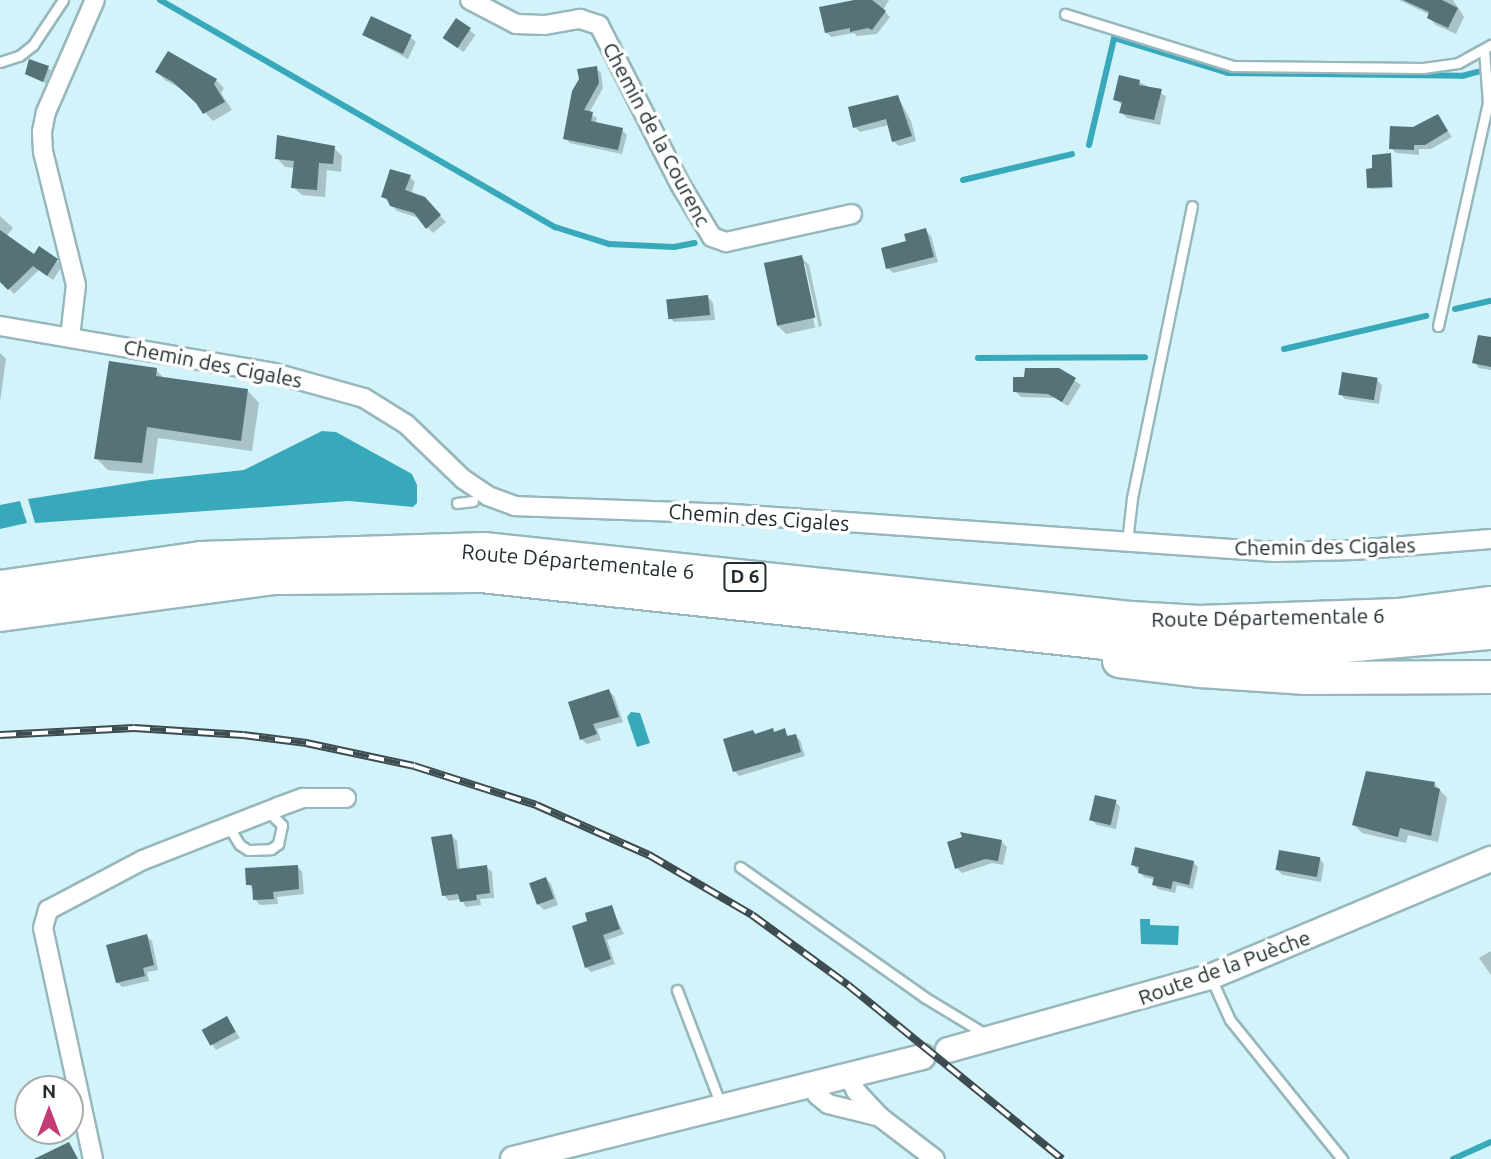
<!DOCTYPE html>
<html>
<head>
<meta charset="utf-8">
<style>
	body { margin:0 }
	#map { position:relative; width:1491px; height:1159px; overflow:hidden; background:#d2f3f9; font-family:Ubuntu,sans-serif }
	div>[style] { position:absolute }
	.water>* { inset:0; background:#38a9bb }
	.shadow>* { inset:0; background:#0003; transform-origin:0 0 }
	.stream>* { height:6px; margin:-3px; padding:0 3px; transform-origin:3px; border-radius:3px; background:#38a9bb }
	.building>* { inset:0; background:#547277; transform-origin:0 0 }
	.roads { filter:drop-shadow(2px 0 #97b7bc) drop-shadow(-2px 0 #97b7bc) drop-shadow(0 2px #97b7bc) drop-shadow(0 -2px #97b7bc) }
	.lane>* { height:9px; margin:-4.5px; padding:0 4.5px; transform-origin:4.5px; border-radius:4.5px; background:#fff }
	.street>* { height:18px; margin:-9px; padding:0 9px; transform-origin:9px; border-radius:9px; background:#fff }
	.secondary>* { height:24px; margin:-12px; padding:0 12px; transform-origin:12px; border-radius:12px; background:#fff }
	.highway>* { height:32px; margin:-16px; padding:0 16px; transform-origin:16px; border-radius:16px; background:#fff }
	.rail>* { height:8px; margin-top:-4px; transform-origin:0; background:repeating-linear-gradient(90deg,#fff 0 16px,#3d4c50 0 32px); box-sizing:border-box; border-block:2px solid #3d4c50 }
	span { translate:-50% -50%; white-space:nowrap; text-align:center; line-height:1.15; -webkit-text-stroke:7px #fff; paint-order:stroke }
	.shield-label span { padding:2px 5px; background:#fff; border:2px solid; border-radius:5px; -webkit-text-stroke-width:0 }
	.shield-label { font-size:19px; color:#212d30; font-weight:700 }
	.street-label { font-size:21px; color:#212d30 }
	.north { position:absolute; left:14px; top:1075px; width:70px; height:70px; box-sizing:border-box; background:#fff; border:2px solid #a6abac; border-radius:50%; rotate:0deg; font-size:19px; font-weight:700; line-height:28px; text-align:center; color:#212d30 }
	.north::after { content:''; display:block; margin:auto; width:24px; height:32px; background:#c33a74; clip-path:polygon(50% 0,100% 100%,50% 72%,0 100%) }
</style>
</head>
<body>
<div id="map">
	<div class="water">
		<i style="clip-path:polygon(322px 431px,336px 432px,412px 474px,417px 485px,417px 503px,413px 507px,349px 501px,35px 523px,28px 499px,150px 480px,244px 470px)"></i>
		<i style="clip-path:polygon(20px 501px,27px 523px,0 529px,0 505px)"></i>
		<i style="clip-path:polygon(631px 712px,640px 713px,650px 743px,637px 747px,627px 717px)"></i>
		<i style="clip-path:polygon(1140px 919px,1150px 919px,1150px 925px,1179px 926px,1178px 945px,1141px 944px)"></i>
	</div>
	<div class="shadow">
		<i style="clip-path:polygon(862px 0,889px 0,883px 10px,890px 17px,877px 34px,857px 36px,854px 33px,831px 37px,826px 32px)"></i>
		<i style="clip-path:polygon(1399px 0,1453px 0,1464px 17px,1456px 34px,1436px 25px,1429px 18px,1430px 15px)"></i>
		<i style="left:456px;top:21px;width:24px;height:21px;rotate:35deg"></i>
		<i style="clip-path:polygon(364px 35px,410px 37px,416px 42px,408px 59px)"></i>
		<i style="clip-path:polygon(168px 53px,216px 80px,224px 88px,221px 93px,232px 110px,213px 121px,183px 90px,165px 80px,157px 72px)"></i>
		<i style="clip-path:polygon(30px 61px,51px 70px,46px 83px,29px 76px)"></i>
		<i style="clip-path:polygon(596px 68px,601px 73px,603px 88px,589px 113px,597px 118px,595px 124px,622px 130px,627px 135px,622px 154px,570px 143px,565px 138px,581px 79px)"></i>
		<i style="clip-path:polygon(1139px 82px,1166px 96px,1160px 125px,1127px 118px,1121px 112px,1123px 106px,1115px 99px)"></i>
		<i style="clip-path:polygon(898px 97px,911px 121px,916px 141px,899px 146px,893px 141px,889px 125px,860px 132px,855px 127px)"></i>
		<i style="clip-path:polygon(1437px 116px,1452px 137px,1431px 149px,1419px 149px,1419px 155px,1396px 153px,1391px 148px,1414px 128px)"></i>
		<i style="clip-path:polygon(279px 137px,334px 148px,342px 156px,341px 172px,327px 170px,325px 197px,302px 195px,293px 187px,295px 168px,285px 167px,277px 158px)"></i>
		<i style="clip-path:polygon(1391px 155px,1393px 188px,1371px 189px,1368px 187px)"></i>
		<i style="clip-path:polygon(410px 177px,415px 182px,411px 194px,425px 200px,446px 222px,433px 233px,419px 218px,397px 211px,383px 196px)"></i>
		<i style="clip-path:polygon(0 216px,13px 228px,3px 240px,0 237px)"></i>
		<i style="clip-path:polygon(925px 230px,931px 236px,938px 262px,893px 273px,888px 268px,909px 242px)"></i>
		<i style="clip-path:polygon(34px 257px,57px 261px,62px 266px,53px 280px,39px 270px,14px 294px,0 279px,0 268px)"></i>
		<i style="clip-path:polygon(evenodd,801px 257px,809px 265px,822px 326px,786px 334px,778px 326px,801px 257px,802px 264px,805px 264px,819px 327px,815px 327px,802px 264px)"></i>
		<i style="clip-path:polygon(708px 297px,713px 303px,715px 320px,674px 322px,669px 316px)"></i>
		<i style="clip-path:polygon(1491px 340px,1491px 370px,1479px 368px,1474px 362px)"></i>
		<i style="clip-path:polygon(0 353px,6px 359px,0 402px)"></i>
		<i style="clip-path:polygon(1058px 369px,1081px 385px,1068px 406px,1055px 398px,1021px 397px,1015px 391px,1026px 379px)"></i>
		<i style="clip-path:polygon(156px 370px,165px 379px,248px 391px,259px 403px,252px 451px,158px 438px,153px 474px,108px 470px,96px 458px)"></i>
		<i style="clip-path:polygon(1377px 380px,1382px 385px,1379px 404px,1345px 399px,1340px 394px)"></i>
		<i style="clip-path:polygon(609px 691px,614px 696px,623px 722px,597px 729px,601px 740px,587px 744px,581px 739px)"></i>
		<i style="clip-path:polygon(784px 730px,790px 738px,795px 736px,800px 740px,805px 756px,739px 776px,735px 771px,753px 732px,757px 735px)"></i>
		<i style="clip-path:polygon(1434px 783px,1447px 798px,1438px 842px,1408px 835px,1406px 843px,1362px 833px,1354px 825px)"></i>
		<i style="clip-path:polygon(1115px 801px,1120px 807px,1116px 829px,1097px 825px,1091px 819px)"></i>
		<i style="clip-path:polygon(452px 836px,457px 841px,460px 870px,486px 867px,492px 872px,494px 898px,480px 899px,481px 905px,466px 907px,461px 899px,449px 901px,444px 895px)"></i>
		<i style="clip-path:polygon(1002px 842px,1007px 847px,1003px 865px,992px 863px,962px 873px,957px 868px)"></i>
		<i style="clip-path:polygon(1319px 858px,1324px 864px,1321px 882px,1283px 875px,1277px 870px)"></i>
		<i style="clip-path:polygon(1193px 862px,1198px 867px,1193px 889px,1177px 885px,1175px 893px,1158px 889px,1154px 884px,1155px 880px,1144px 877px,1133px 865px)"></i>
		<i style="clip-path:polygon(297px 866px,302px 872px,304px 894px,277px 897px,278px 904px,260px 905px,255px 899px,254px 890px,248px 884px)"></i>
		<i style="clip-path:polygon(546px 879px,551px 884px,558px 905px,544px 910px,538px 904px)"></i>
		<i style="clip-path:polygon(611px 907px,624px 934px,607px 940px,615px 964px,591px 972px,586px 967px,589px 922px)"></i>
		<i style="clip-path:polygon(147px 936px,152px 941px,158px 970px,147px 972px,149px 981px,122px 987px,117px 982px)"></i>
		<i style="clip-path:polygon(1491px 951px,1491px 975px,1479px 958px)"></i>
		<i style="clip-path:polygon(227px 1018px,240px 1038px,216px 1050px,203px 1030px)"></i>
	</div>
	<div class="stream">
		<i style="left:160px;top:0;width:456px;rotate:29.9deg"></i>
		<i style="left:555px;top:227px;width:57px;rotate:17.5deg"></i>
		<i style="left:609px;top:244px;width:65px;rotate:2.6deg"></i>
		<i style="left:674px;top:247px;width:21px;rotate:-11deg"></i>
		<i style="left:1089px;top:145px;width:110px;rotate:-76.8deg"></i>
		<i style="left:1114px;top:38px;width:119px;rotate:17.1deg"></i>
		<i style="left:1228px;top:73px;width:234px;rotate:0.7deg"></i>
		<i style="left:1462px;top:76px;width:16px;rotate:-15deg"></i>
		<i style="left:963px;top:180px;width:112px;rotate:-13.4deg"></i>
		<i style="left:1455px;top:309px;width:37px;rotate:-13deg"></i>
		<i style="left:1284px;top:349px;width:146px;rotate:-13.1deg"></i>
		<i style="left:978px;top:358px;width:167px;rotate:-0.3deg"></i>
		<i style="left:1453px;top:1159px;width:42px;rotate:-24.1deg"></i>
	</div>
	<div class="building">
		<i style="clip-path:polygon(854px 0,872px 0,886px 11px,872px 30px,868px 28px,850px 32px,850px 28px,825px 33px,819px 7px)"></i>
		<i style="clip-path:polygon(1403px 0,1442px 0,1458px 8px,1448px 28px,1427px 18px,1429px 12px)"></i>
		<i style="left:371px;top:16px;width:45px;height:21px;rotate:25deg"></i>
		<i style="left:456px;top:18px;width:18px;height:24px;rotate:34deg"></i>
		<i style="clip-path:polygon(168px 51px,217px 79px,214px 84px,225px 102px,203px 114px,196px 103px,173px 82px,155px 72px)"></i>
		<i style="clip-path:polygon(29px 59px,49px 66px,43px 82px,25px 74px)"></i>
		<i style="clip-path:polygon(597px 66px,599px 83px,584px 110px,593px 112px,591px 121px,623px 128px,618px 150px,563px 139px,572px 91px,579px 79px,577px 69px)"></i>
		<i style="clip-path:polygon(1119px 75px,1140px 80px,1139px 85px,1162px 89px,1154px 120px,1119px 113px,1122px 102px,1113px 100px)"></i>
		<i style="clip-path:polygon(898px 95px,912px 136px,892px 142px,886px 119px,853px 128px,848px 107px)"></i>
		<i style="clip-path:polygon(1438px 114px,1448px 131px,1425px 145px,1414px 145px,1414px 150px,1389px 149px,1390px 126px,1413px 127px)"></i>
		<i style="clip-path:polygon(277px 135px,335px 146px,333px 164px,319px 163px,317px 190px,291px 188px,294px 161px,275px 159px)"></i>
		<i style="clip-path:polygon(1391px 153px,1392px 187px,1367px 188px,1366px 169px,1372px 168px,1372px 155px)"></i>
		<i style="clip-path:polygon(390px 169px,411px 175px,405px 190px,425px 197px,441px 215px,426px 229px,414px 213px,390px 206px,387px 199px,381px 197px)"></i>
		<i style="clip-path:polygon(926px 228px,934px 257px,886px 269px,881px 248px,906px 241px,904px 234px)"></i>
		<i style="clip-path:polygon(0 230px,34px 254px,39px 246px,58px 259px,47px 276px,33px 266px,8px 290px,0 282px)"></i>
		<i style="left:802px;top:255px;width:64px;height:39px;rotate:78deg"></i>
		<i style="left:708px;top:295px;width:20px;height:42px;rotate:84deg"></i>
		<i style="clip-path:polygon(1478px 335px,1491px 337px,1491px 367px,1472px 363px)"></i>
		<i style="clip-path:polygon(109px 361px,157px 368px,156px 376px,248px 389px,241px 441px,147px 427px,142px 463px,94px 459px)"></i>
		<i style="clip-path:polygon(1025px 368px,1059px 368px,1076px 378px,1062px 402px,1048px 394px,1013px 392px,1013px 377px,1024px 377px)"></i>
		<i style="left:1342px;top:372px;width:36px;height:23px;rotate:9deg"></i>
		<i style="clip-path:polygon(609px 689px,619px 717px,593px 724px,597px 734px,580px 740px,568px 702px)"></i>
		<i style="clip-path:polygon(773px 728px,774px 732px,785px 728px,787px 736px,796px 734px,801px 752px,733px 772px,723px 739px,753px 730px,755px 734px)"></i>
		<i style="clip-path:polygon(1366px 771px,1435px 782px,1434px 787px,1440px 789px,1431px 836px,1400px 828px,1398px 837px,1352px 825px)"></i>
		<i style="left:1095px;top:795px;width:22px;height:26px;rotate:13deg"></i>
		<i style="clip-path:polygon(960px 832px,1002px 840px,998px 861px,985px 859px,955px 869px,947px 842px,962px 837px)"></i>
		<i style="clip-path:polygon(452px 834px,457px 869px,487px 865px,490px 893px,476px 895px,477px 900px,460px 902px,458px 894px,442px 896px,431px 837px)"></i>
		<i style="clip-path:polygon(1135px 847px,1194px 861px,1189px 885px,1173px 881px,1171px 889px,1152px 885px,1154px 877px,1138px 873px,1139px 867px,1131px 865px)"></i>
		<i style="left:1279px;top:850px;width:42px;height:20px;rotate:10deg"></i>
		<i style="clip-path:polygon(298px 865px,299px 889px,273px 892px,274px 899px,253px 900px,252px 885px,246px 885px,245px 868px)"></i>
		<i style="left:546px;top:877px;width:23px;height:18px;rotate:70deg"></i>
		<i style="clip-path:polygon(612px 905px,620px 929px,603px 935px,611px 959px,585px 968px,572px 926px,587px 921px,585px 913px)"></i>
		<i style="clip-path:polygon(147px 934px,154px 965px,143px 968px,145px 976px,116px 983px,106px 945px)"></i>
		<i style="left:227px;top:1016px;width:18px;height:29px;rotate:61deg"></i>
		<i style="clip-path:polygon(69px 1142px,78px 1159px,34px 1159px)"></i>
	</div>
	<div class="roads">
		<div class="lane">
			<i style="left:1065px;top:14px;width:176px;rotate:17.2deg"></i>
			<i style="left:1233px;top:66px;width:190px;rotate:0.6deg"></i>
			<i style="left:1423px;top:68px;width:35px;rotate:-8deg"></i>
			<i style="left:1458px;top:63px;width:38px;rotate:-29deg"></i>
			<i style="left:0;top:62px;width:20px;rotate:-18deg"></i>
			<i style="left:19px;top:56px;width:18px;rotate:-38deg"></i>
			<i style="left:33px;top:45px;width:54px;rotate:-56.3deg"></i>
			<i style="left:1438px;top:326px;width:229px;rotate:-77.4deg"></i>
			<i style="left:1488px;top:103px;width:53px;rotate:-94.3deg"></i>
			<i style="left:457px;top:503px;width:16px;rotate:-7deg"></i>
			<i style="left:1127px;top:542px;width:44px;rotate:-83.5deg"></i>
			<i style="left:1132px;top:498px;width:298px;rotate:-78.4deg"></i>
			<i style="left:228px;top:826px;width:22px;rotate:58deg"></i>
			<i style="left:240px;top:845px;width:9px;rotate:32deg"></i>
			<i style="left:248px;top:850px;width:23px;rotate:-2deg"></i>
			<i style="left:271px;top:849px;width:9px;rotate:-36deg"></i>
			<i style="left:278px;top:844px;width:19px;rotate:-78deg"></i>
			<i style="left:282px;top:825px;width:18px;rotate:-135deg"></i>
			<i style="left:740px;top:867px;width:225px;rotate:35.2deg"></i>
			<i style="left:924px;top:997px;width:74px;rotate:31.1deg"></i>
			<i style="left:1211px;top:978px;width:46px;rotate:65.7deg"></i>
			<i style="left:1230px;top:1020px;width:179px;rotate:51.1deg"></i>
			<i style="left:677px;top:990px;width:123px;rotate:69.1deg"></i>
		</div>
		<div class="street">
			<i style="left:470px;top:0;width:52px;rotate:27.6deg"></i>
			<i style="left:516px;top:24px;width:29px;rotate:2deg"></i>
			<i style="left:545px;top:25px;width:36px;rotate:-10deg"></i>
			<i style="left:580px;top:19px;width:20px;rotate:18deg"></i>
			<i style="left:599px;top:25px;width:178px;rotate:63deg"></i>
			<i style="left:680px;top:184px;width:62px;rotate:58.9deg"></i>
			<i style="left:712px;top:237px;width:15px;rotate:20deg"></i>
			<i style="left:726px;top:242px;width:129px;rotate:-12.5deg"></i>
			<i style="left:0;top:326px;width:278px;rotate:9.7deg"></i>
			<i style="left:274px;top:373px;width:93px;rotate:15.5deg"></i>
			<i style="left:364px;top:398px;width:49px;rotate:31.8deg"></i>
			<i style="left:406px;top:424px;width:79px;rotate:44deg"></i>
			<i style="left:463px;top:479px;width:30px;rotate:34deg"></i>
			<i style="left:488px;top:496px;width:29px;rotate:20deg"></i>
			<i style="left:515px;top:506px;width:218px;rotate:2.1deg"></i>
			<i style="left:733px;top:514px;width:543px;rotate:4.01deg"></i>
			<i style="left:1275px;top:552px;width:79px;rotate:-1.5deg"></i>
			<i style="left:1354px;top:550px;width:137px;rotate:-4.6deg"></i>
			<i style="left:70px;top:337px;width:52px;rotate:-83.4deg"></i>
			<i style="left:76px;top:285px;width:137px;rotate:-103.9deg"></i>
			<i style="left:43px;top:152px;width:20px;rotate:-93deg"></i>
			<i style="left:42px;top:132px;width:20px;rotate:-79deg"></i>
			<i style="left:46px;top:112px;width:122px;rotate:-66.4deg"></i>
			<i style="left:812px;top:1083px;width:13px;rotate:67deg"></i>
			<i style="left:817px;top:1095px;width:14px;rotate:39deg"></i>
			<i style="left:828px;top:1104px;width:54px;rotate:14deg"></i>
			<i style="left:880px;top:1117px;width:35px;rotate:-133deg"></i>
			<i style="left:856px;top:1091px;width:19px;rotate:-115deg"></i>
			<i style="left:880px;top:1117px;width:69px;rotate:37.4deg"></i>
			<i style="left:93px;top:1159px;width:236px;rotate:-102.2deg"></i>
			<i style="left:43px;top:928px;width:19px;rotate:-74deg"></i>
			<i style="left:48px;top:910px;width:107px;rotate:-27.8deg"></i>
			<i style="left:143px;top:860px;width:145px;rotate:-21.4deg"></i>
			<i style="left:278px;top:807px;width:27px;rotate:-20deg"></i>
			<i style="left:303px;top:798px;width:43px"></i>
		</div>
		<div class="secondary">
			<i style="left:948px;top:1050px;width:272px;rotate:-15.6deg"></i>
			<i style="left:1210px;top:977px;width:305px;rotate:-22.8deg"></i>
			<i style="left:513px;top:1159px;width:422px;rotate:-14deg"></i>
		</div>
		<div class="highway">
			<i style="left:0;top:587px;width:203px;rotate:-8.2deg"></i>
			<i style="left:201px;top:558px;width:283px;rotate:-1.8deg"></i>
			<i style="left:484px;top:549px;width:652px;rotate:6.08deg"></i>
			<i style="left:1132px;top:618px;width:67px;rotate:3.4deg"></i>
			<i style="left:1199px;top:622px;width:199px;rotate:-2deg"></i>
			<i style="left:1398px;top:615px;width:94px;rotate:-7.4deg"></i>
			<i style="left:0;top:615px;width:275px;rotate:-7.7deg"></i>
			<i style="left:273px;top:578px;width:208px;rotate:-0.6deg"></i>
			<i style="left:481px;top:576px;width:628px;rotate:6.13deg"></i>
			<i style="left:1105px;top:643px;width:206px;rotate:1.7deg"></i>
			<i style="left:1311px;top:649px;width:181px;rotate:-5.1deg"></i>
			<i style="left:1119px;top:661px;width:83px;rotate:7deg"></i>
			<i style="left:1201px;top:671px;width:105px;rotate:3.8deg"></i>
			<i style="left:1306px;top:678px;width:185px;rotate:-0.3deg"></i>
		</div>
	</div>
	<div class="rail">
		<i style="left:0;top:735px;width:134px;rotate:-3deg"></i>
		<i style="left:134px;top:728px;width:109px;rotate:3.7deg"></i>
		<i style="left:243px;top:735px;width:64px;rotate:7.2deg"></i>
		<i style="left:306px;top:743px;width:110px;rotate:12deg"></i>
		<i style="left:414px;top:766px;width:128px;rotate:17.7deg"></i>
		<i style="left:536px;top:805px;width:124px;rotate:23.9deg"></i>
		<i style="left:649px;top:855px;width:119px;rotate:30.2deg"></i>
		<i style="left:752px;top:915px;width:119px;rotate:36.1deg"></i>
		<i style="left:848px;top:985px;width:276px;rotate:39.1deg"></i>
	</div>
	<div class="shield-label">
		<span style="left:745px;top:577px">D 6</span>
	</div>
	<div class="street-label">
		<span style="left:657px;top:134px;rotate:62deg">Chemin de la Courenc</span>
		<span style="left:213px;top:363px;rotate:11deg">Chemin des Cigales</span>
		<span style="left:759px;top:517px;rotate:4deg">Chemin des Cigales</span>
		<span style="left:1325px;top:546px;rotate:-1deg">Chemin des Cigales</span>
		<span style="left:578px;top:561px;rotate:5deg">Route Départementale 6</span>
		<span style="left:1268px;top:617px;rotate:-1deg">Route Départementale 6</span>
		<span style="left:1224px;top:967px;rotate:-20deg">Route de la Puèche</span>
	</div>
	<div class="north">N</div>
</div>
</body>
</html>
